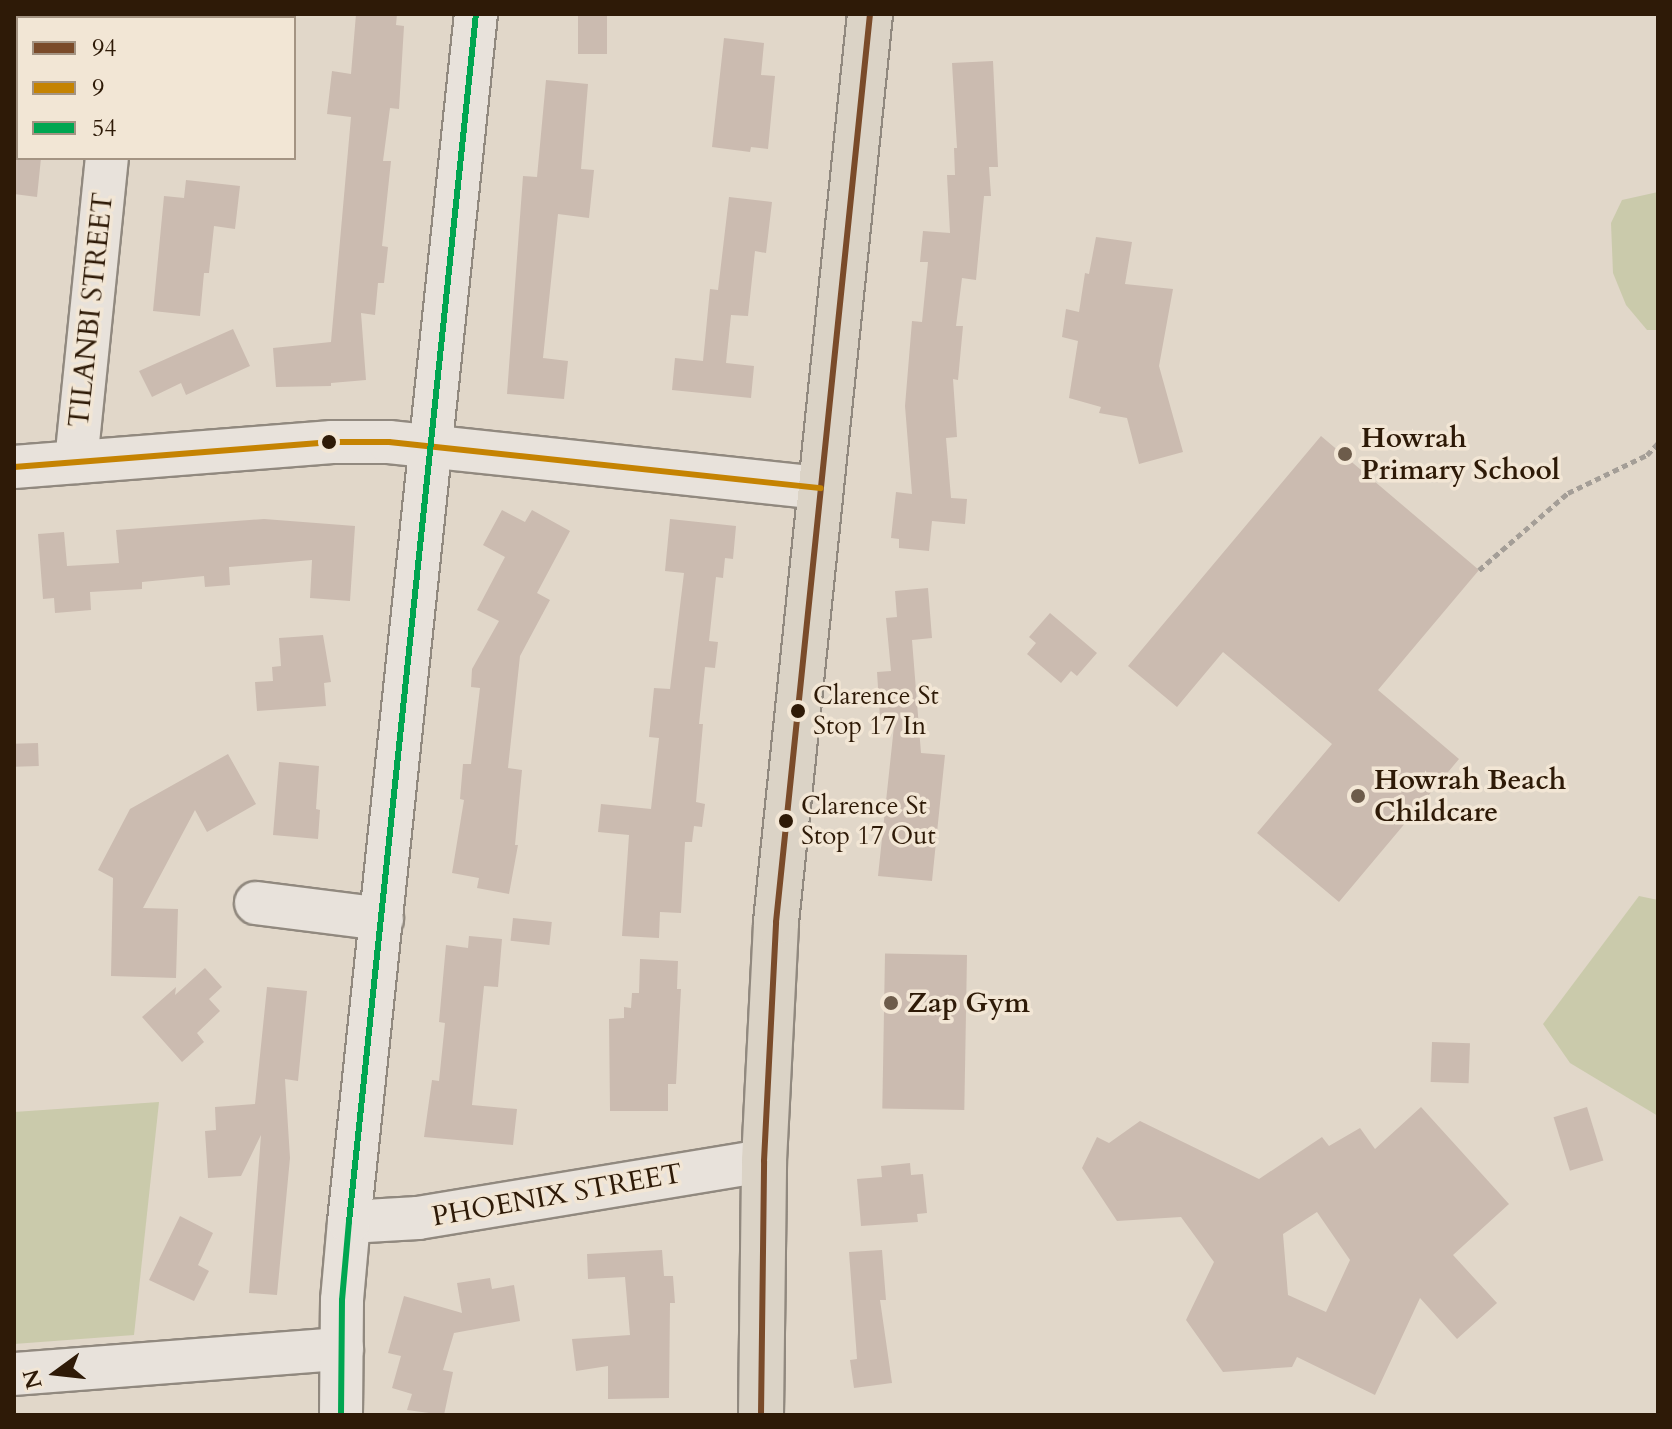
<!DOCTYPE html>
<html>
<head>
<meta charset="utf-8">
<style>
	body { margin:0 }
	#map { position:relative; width:1672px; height:1429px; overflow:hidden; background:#e1d7c9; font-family:Cardo,serif }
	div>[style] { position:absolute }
	.green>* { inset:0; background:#cacaab }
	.building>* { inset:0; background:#cbbbb0; transform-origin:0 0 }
	.path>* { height:5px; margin-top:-2.5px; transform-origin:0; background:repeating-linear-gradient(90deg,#a49e97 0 6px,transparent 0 10px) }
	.roads { filter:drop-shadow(2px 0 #91897f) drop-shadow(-2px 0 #91897f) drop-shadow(0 2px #91897f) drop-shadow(0 -2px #91897f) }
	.minor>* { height:42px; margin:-21px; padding:0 21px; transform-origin:21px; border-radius:21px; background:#e8e2db }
	.major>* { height:44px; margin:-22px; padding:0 22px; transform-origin:22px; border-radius:22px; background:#dbd3c6 }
	.bus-1>* { height:6px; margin:-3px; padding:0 3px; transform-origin:3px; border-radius:3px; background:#7a4b2a }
	.bus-2>* { height:6px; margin:-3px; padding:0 3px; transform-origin:3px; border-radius:3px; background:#c58302 }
	.bus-3>* { height:6px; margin:-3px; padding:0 3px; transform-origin:3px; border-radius:3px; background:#00a651 }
	.dots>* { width:22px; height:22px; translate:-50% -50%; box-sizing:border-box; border:4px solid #f2e6d5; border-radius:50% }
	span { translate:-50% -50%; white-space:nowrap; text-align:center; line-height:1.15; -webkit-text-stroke:7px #f2e6d5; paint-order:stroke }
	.bus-label { font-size:26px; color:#2e1a07 }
	.left { translate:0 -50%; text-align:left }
	.street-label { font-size:28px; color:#2e1a07 }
	.poi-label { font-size:28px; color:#2e1a07; font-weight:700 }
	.frame { position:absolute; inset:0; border:16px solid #2e1a07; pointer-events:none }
	.legend { position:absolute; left:16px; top:16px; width:280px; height:144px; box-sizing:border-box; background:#f2e6d5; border:2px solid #a49483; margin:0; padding:10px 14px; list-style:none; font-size:24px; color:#2e1a07 }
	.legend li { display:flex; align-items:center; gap:16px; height:40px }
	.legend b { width:40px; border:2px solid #a49483 }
	.north { position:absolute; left:16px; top:1333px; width:80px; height:80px; -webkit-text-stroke:6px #f2e6d5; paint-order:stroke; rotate:255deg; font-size:22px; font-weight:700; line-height:32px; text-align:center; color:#2e1a07 }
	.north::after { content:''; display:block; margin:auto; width:28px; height:36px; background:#2e1a07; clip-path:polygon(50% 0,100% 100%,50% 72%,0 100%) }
</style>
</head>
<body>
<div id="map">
	<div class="green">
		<i style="clip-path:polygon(1658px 192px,1658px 330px,1647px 330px,1626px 305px,1613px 273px,1611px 223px,1622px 200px)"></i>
		<i style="clip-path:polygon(1639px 896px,1658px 900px,1658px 1116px,1570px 1063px,1543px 1024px)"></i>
		<i style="clip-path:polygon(159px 1102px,134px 1335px,14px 1344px,14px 1112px)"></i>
	</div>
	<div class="building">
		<i style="clip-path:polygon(356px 14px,397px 14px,396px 25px,404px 26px,399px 109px,390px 108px,383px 161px,391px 161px,382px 246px,388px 247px,384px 283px,378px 283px,375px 315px,361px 313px,366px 380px,331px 383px,331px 386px,276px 387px,273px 348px,331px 342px,351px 117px,327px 114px,332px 71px,351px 74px)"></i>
		<i style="left:578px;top:14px;width:29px;height:40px"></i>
		<i style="clip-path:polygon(724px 38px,764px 43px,761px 75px,775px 76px,768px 149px,751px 147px,750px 152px,712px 147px)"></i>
		<i style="clip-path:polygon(993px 61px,998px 167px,989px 167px,991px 196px,984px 196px,976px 280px,962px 278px,956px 326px,963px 326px,958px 380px,953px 379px,957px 437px,946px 438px,951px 498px,967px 499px,965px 524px,932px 521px,929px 551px,899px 548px,899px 539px,891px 538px,896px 492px,912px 494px,905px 406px,912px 321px,922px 322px,928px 262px,920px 262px,923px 231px,950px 233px,947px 175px,955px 175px,954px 148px,957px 148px,952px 63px)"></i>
		<i style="clip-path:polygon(546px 80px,588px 84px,581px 169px,594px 170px,589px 218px,558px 214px,543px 358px,568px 361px,564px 399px,507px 394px,523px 176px,537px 177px)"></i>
		<i style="clip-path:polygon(14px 158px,41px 158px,37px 197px,14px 194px)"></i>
		<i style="clip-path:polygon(186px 180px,240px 186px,235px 229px,214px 226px,209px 273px,204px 273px,200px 316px,153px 311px,164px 196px,184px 198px)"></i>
		<i style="clip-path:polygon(729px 197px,772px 202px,766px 253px,755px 251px,748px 316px,731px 315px,726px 363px,754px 366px,751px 398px,672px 390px,675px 358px,703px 361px,710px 289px,718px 290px)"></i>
		<i style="clip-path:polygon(1096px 237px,1132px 242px,1125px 284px,1173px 289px,1159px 366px,1183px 452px,1139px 464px,1127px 418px,1099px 413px,1101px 407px,1069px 398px,1078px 341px,1062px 337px,1066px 309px,1079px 312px,1085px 273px,1089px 274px)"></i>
		<i style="clip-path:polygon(233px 329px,250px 366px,186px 395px,181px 383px,152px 397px,139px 371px)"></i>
		<i style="clip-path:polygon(1321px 436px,1479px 570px,1378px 690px,1459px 759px,1339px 902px,1257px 833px,1332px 744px,1223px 652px,1177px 707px,1128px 666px)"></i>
		<i style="clip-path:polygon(502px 510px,525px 522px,532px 510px,570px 531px,537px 593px,550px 600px,520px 656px,508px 768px,522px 770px,515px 845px,518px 845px,509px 894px,477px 888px,479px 878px,452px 873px,464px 800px,460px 799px,463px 764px,471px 764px,480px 688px,471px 687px,472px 669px,499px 621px,477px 610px,505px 557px,483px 545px)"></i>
		<i style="clip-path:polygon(264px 519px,355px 526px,350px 601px,310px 598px,312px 560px,229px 567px,230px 585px,205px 587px,204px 576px,142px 582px,142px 589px,90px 592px,91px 610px,55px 613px,54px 598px,43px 599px,38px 534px,64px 532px,67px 566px,119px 563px,116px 530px)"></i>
		<i style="clip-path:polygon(670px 519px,736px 526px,733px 559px,725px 558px,723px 578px,716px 577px,709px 641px,718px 642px,715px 668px,705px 667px,699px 724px,703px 724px,696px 802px,705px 804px,702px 827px,694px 826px,692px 842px,685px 842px,681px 913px,660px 912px,659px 938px,622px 936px,629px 835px,598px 832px,601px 804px,651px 809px,659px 738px,649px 737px,654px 688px,670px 689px,684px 573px,665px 571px)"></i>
		<i style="clip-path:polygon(928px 588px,932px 638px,912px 640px,921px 753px,945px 755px,932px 881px,878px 876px,895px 717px,880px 718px,877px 672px,891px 671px,886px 618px,897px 617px,895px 591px)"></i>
		<i style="clip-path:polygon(1050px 613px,1097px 653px,1077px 676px,1071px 671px,1061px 683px,1027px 654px,1036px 643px,1029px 637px)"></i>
		<i style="clip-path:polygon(323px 635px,331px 682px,324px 683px,326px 706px,257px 711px,255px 682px,273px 681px,272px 667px,281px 666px,279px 638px)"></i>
		<i style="left:38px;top:743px;width:23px;height:24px;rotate:88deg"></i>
		<i style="clip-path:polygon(228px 754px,256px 804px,207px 832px,195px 810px,143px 908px,178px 909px,176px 978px,111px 976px,113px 878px,98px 870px,130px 809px)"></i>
		<i style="clip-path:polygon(279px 762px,319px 766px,316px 809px,320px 810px,318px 839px,273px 835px)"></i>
		<i style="left:513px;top:918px;width:39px;height:23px;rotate:6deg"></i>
		<i style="clip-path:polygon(469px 936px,502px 939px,498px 987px,484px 986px,472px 1105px,517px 1109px,513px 1145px,424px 1137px,432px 1080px,439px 1081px,445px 1023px,439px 1022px,446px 945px,468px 948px)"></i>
		<i style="left:967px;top:955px;width:155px;height:82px;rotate:91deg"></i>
		<i style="clip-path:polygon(640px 959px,678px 961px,677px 989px,681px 989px,676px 1084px,668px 1084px,668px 1111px,610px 1111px,609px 1019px,624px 1018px,624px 1007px,631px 1008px,632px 993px,639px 993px)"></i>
		<i style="clip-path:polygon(205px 968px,222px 987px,209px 999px,220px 1011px,197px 1033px,204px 1042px,182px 1062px,142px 1017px,176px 987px,175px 995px)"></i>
		<i style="clip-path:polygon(267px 987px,307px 991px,298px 1081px,285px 1079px,290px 1158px,277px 1295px,249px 1293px,261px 1135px,241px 1176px,208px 1178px,205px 1131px,216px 1130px,215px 1107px,255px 1104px)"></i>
		<i style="left:1432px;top:1042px;width:38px;height:40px;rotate:2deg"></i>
		<i style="clip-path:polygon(evenodd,1421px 1107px,1509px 1204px,1453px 1255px,1497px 1303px,1457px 1339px,1420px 1298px,1375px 1395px,1297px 1357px,1292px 1367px,1223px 1372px,1186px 1320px,1214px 1262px,1181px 1217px,1117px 1221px,1082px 1168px,1097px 1137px,1109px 1143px,1140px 1121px,1259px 1179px,1322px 1137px,1329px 1146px,1360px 1128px,1375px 1149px,1421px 1107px,1317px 1212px,1350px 1260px,1326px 1312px,1288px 1295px,1283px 1234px,1317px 1212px)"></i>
		<i style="left:1587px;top:1107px;width:56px;height:35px;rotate:73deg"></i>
		<i style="clip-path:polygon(910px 1163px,911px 1175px,923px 1174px,927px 1213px,917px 1214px,918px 1222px,861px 1226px,857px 1179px,882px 1177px,881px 1166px)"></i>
		<i style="clip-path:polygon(180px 1216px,213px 1233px,198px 1265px,209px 1271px,194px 1301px,149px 1280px)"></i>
		<i style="clip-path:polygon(662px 1250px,664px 1276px,673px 1276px,675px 1303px,670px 1303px,669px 1398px,608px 1399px,608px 1366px,576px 1371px,572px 1339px,630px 1335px,625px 1277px,588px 1279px,587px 1254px)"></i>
		<i style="clip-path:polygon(882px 1250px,886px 1300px,880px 1300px,892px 1383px,854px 1388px,850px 1360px,857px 1359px,849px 1252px)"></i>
		<i style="clip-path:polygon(490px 1278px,492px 1289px,514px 1285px,520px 1321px,454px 1333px,443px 1370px,453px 1372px,444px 1415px,407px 1410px,412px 1394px,392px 1388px,401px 1356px,388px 1353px,404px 1296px,462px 1313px,457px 1283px)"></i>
	</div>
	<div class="path">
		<i style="left:1479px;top:570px;width:118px;rotate:-40.9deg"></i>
		<i style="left:1568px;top:493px;width:88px;rotate:-25.7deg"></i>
		<i style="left:1647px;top:455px;width:16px;rotate:-47deg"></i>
	</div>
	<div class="roads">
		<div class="minor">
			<i style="left:121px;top:18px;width:4px;rotate:-90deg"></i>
			<i style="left:76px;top:462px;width:306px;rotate:-84.2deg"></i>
			<i style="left:14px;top:467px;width:319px;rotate:-4.5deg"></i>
			<i style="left:332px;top:442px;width:57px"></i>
			<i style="left:389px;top:442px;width:434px;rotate:6.1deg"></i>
			<i style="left:256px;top:903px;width:127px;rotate:7.2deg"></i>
			<i style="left:349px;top:1222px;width:69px;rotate:-3.3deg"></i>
			<i style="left:418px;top:1218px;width:351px;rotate:-9.4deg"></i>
			<i style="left:14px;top:1374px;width:329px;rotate:-4.4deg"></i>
			<i style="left:341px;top:1415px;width:115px;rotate:-89.5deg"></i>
			<i style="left:342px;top:1300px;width:78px;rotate:-84.9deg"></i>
			<i style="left:349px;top:1222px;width:1215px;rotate:-84deg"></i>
		</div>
		<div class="major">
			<i style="left:761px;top:1415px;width:254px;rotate:-89.3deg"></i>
			<i style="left:764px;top:1161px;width:239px;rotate:-87.1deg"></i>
			<i style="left:776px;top:922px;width:913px;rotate:-84.09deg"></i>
		</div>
	</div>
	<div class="bus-1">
		<i style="left:761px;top:1415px;width:254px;rotate:-89.3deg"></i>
		<i style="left:764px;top:1161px;width:239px;rotate:-87.1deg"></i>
		<i style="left:776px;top:922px;width:913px;rotate:-84.09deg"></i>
	</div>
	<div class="bus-2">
		<i style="left:14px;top:467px;width:319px;rotate:-4.5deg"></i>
		<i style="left:332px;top:442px;width:57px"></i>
		<i style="left:389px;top:442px;width:434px;rotate:6.1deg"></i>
	</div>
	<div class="bus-3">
		<i style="left:341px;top:1415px;width:115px;rotate:-89.5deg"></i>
		<i style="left:342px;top:1300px;width:78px;rotate:-84.9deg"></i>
		<i style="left:349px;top:1222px;width:1215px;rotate:-84deg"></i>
	</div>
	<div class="dots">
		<i style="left:329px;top:442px;background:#2e1a07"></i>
		<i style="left:1345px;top:454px;background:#6d5c4b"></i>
		<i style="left:798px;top:711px;background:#2e1a07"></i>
		<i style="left:1358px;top:796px;background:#6d5c4b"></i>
		<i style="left:786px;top:821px;background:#2e1a07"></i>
		<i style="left:891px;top:1003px;background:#6d5c4b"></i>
	</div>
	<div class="bus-label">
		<span class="left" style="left:813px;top:711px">Clarence St<br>Stop 17 In</span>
		<span class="left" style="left:801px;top:821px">Clarence St<br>Stop 17 Out</span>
	</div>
	<div class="street-label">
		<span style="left:91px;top:310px;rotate:-84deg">TILANBI STREET</span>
		<span style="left:557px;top:1195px;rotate:-10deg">PHOENIX STREET</span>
	</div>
	<div class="poi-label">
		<span class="left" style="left:1361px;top:454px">Howrah<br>Primary School</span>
		<span class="left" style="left:1374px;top:796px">Howrah Beach<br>Childcare</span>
		<span class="left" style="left:907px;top:1003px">Zap Gym</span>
	</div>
	<div class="frame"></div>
	<ul class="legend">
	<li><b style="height:10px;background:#7a4b2a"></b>94</li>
	<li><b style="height:10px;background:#c58302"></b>9</li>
	<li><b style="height:10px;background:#00a651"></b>54</li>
	</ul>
	<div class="north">N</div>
</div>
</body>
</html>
